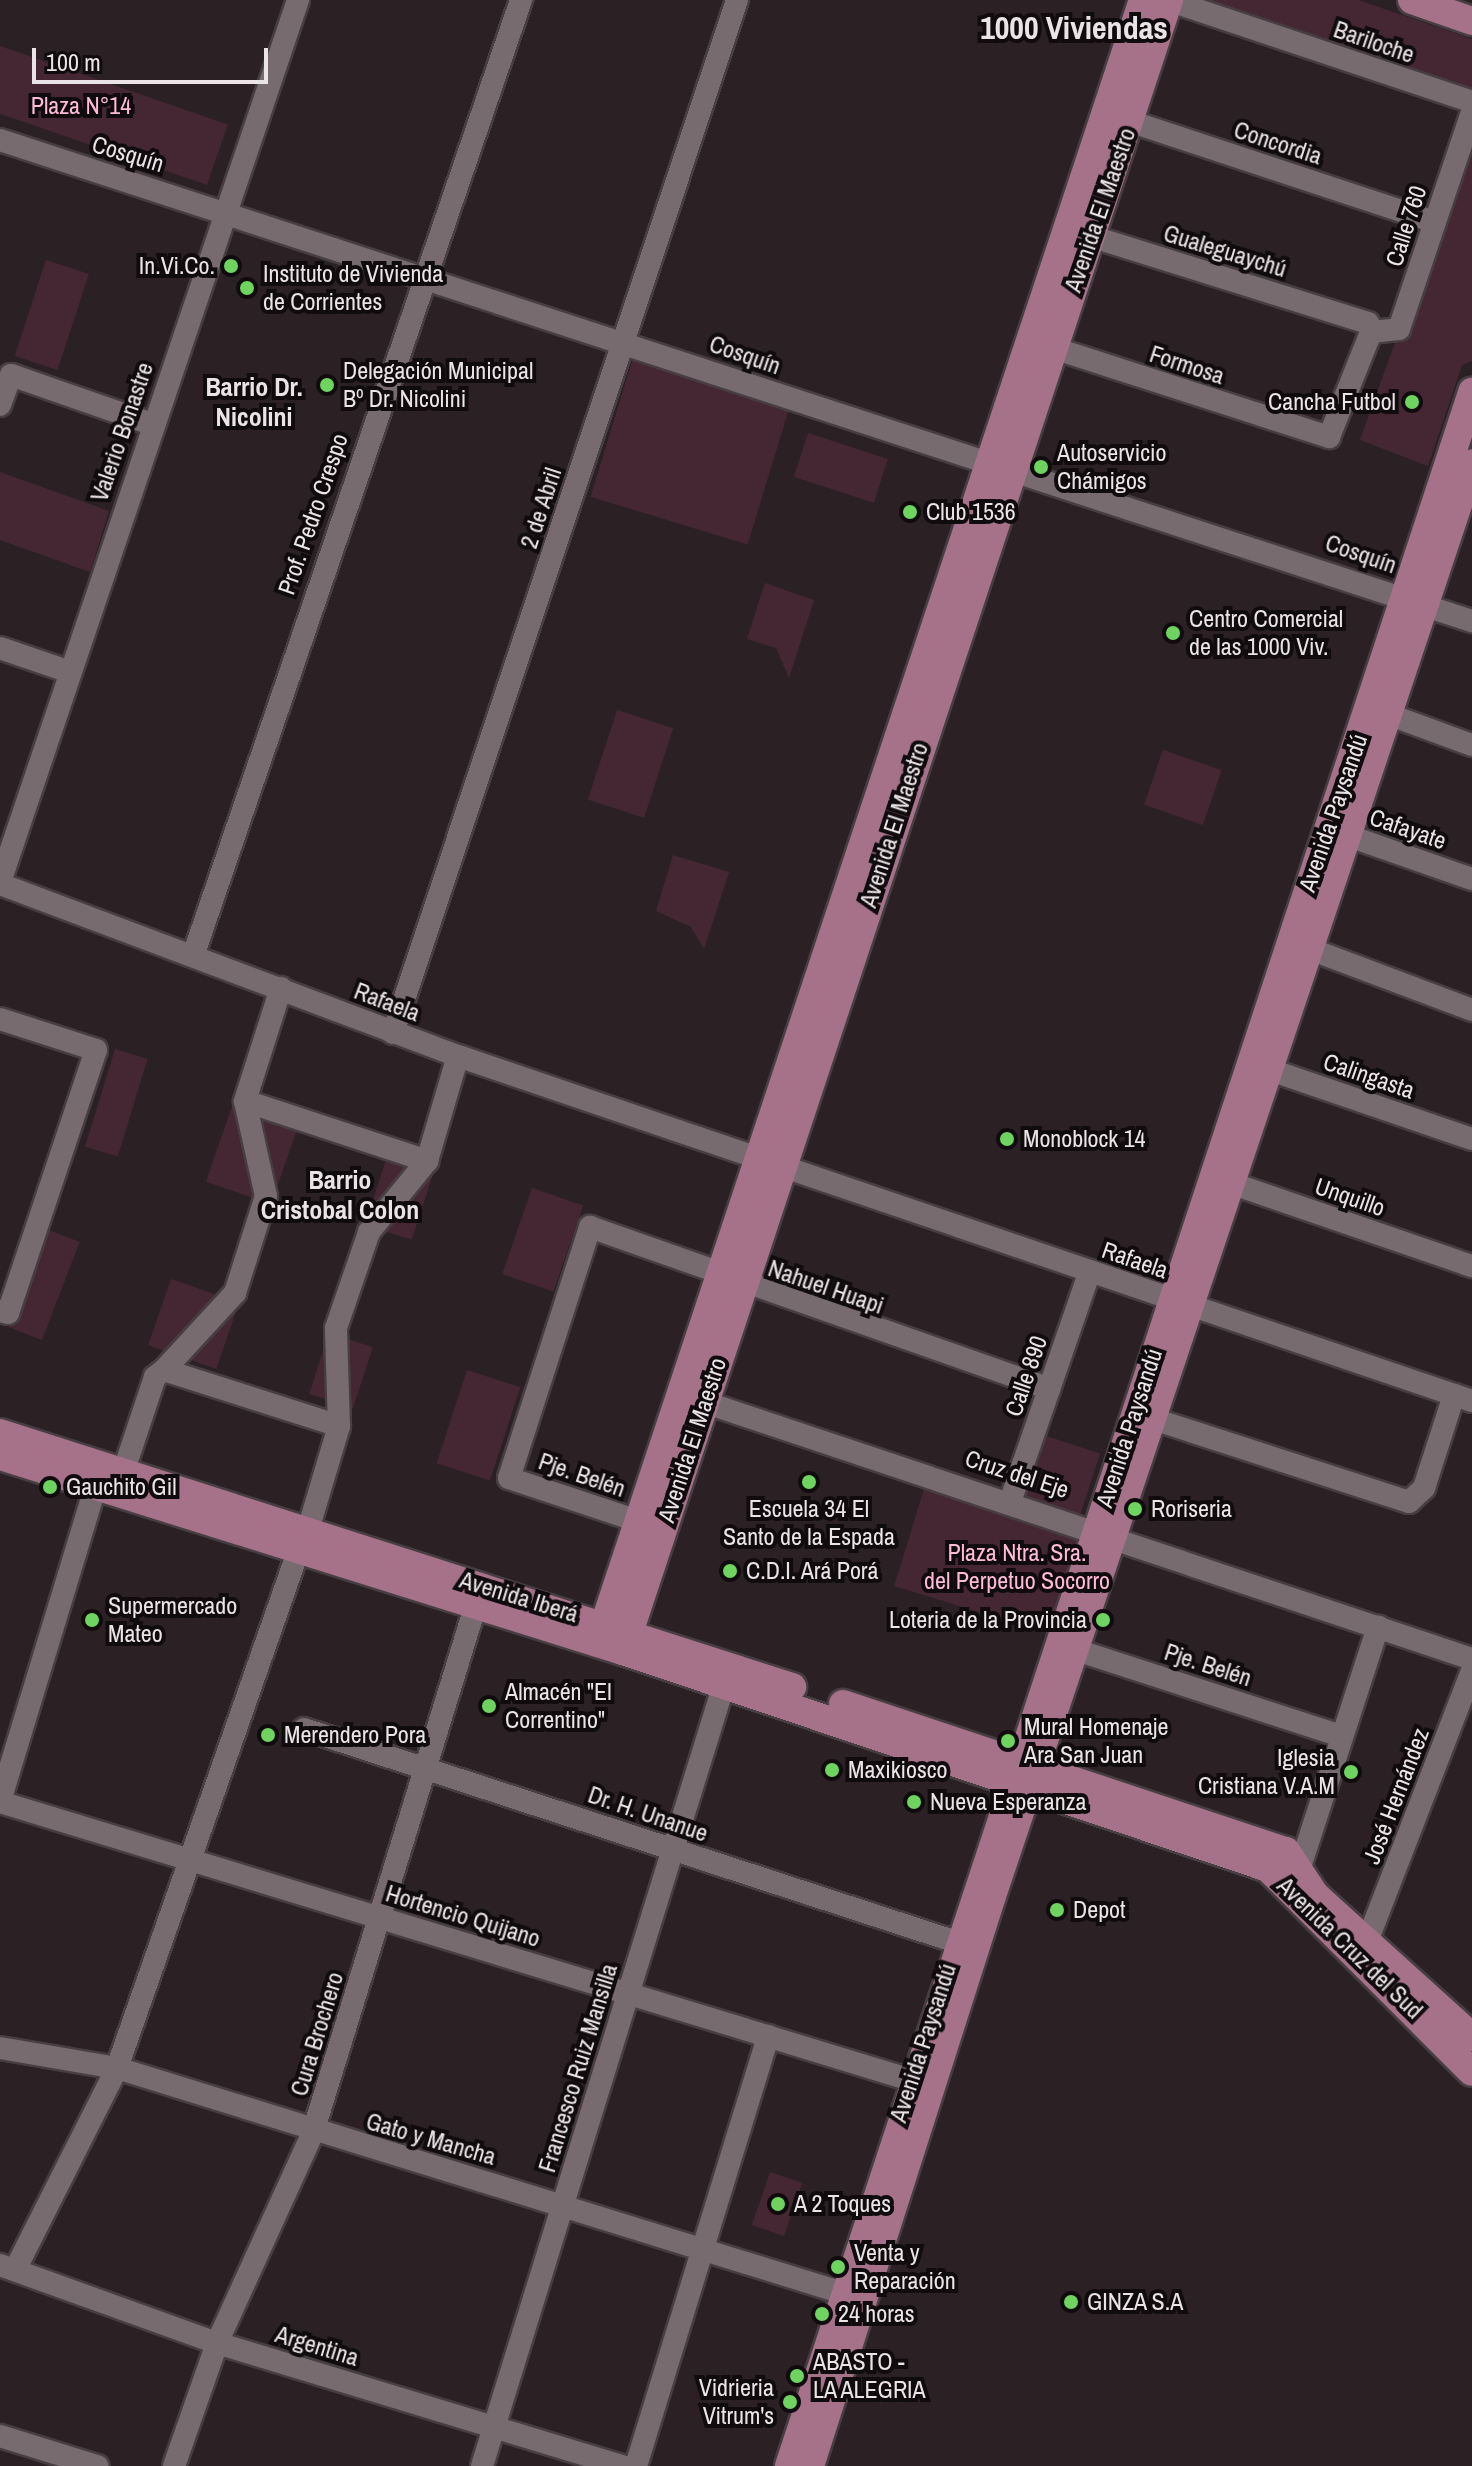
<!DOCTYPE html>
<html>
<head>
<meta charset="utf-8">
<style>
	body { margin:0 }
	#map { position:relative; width:1472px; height:2466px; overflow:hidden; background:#2b2125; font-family:"Archivo Narrow",sans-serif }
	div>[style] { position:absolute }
	.green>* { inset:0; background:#452734; transform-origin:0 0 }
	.roads { filter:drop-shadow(2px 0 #473e42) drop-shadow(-2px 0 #473e42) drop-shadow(0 2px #473e42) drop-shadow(0 -2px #473e42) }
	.minor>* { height:22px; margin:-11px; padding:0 11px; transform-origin:11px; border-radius:11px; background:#776b70 }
	.major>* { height:28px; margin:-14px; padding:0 14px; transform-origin:14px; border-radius:14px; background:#a67289 }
	.dots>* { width:22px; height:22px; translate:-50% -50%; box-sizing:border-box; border:4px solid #100c0e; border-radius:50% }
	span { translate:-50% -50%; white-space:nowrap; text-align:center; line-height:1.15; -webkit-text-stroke:8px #100c0e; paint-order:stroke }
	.street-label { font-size:24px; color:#ebe4e7 }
	.park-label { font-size:24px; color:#febbd7 }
	.poi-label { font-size:24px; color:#ebe4e7 }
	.right { translate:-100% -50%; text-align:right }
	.left { translate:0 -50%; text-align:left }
	.neighbourhood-label { font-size:26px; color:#ebe4e7; font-weight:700 }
	.district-label { font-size:32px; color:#ebe4e7; font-weight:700 }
	.scale { position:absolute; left:32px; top:48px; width:236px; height:36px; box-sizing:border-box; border:4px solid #ebe4e7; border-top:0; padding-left:10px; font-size:24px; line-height:28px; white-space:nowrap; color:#ebe4e7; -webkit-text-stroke:6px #100c0e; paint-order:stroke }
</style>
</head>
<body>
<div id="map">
	<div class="green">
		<i style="clip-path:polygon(1207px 0,1358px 0,1472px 39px,1472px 91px)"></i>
		<i style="left:0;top:46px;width:241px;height:64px;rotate:19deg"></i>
		<i style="clip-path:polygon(1472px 137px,1472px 361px,1462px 365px,1428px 466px,1360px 440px,1396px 340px,1404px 342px)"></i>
		<i style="left:46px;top:260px;width:45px;height:101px;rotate:18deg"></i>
		<i style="left:633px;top:358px;width:164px;height:145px;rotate:17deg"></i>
		<i style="left:808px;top:433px;width:84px;height:46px;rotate:18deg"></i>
		<i style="clip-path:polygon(0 472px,109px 511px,90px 572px,0 540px)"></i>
		<i style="clip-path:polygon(765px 583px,814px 600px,789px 678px,776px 648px,747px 639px)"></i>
		<i style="left:617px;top:710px;width:59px;height:94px;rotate:18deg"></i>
		<i style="left:1163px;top:750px;width:62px;height:58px;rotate:19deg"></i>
		<i style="clip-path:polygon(673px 855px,729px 872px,704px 949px,691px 927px,656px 911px)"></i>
		<i style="left:115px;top:1049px;width:34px;height:102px;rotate:17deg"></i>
		<i style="left:232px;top:1106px;width:69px;height:80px;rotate:19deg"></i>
		<i style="left:386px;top:1160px;width:49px;height:68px;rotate:18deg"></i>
		<i style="left:532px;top:1188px;width:54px;height:91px;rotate:19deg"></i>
		<i style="left:46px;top:1229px;width:36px;height:105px;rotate:21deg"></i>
		<i style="left:171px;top:1279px;width:72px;height:70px;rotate:19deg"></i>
		<i style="left:329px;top:1333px;width:46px;height:64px;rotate:18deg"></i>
		<i style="left:467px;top:1370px;width:56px;height:98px;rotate:18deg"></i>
		<i style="left:1043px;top:1435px;width:60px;height:66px;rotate:18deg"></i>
		<i style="left:927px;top:1479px;width:170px;height:112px;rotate:17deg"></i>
		<i style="left:770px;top:2172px;width:34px;height:56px;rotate:19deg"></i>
	</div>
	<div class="roads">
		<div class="minor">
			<i style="left:1168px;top:0;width:321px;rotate:18.5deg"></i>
			<i style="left:1114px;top:116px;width:338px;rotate:18.3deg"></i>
			<i style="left:0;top:140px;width:1549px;rotate:18.1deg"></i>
			<i style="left:1371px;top:332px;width:28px;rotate:-6deg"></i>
			<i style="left:1399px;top:329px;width:229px;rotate:-71.4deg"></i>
			<i style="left:1041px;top:344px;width:303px;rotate:17.9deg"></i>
			<i style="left:1329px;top:437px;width:113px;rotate:-68.2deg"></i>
			<i style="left:1371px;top:332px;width:9px;rotate:-108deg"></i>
			<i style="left:1368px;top:323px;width:307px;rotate:-162.6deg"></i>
			<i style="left:0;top:405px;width:32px;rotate:-70deg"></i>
			<i style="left:11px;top:375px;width:149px;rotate:19.2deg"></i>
			<i style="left:0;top:648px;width:74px;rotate:18.9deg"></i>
			<i style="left:1374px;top:709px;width:104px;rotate:20.2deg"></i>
			<i style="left:1332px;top:830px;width:148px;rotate:19.3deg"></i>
			<i style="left:0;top:882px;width:931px;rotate:-71.33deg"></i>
			<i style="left:0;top:884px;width:489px;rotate:20.6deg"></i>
			<i style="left:458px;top:1056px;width:1071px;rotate:18.79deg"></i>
			<i style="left:1294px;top:943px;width:190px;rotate:20.6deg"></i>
			<i style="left:193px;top:956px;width:1011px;rotate:-71.06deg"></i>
			<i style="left:281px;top:988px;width:119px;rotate:107.7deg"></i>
			<i style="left:245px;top:1101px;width:192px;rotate:18.2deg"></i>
			<i style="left:427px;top:1161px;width:109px;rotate:-73.6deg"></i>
			<i style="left:0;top:1019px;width:101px;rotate:17.9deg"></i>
			<i style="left:96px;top:1050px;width:277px;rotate:108.5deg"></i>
			<i style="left:8px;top:1313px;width:8px;rotate:-166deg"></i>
			<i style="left:393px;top:1033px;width:1089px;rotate:-71.58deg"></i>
			<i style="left:1253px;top:1064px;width:231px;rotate:18.9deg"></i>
			<i style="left:1216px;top:1178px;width:271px;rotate:19deg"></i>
			<i style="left:164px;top:1370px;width:105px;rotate:-47.3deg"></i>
			<i style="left:235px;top:1293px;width:102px;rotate:-72.3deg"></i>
			<i style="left:266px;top:1196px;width:97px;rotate:-102.5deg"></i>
			<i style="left:692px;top:1398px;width:823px;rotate:18.5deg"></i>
			<i style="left:1138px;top:1414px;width:285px;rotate:18deg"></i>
			<i style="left:1409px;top:1502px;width:21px;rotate:-43deg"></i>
			<i style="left:1424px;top:1488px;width:98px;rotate:-72.1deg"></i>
			<i style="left:339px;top:1426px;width:98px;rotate:-91.8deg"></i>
			<i style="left:336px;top:1328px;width:102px;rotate:-71deg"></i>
			<i style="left:369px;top:1232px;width:92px;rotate:-50.8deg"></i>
			<i style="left:123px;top:1473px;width:101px;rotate:-71.6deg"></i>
			<i style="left:155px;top:1377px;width:11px;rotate:-38deg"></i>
			<i style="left:164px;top:1370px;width:184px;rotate:17.7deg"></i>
			<i style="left:339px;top:1426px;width:109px;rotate:106.6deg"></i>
			<i style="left:1011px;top:1499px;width:241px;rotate:-70.9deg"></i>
			<i style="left:638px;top:1521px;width:136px;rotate:-161.6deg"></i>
			<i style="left:509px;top:1478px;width:264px;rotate:-72.1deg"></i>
			<i style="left:590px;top:1227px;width:487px;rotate:19.4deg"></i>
			<i style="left:1061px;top:1645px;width:294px;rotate:18deg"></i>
			<i style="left:304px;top:1729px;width:706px;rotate:18.08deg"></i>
			<i style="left:0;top:1801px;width:329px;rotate:-73.1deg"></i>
			<i style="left:0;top:1802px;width:952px;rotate:16.97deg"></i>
			<i style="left:1299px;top:1870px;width:256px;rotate:-72deg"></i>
			<i style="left:1361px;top:1957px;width:307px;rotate:-68.8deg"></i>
			<i style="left:0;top:2048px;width:119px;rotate:9.7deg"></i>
			<i style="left:117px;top:2068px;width:760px;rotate:17.22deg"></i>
			<i style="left:0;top:2265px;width:231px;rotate:19.8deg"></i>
			<i style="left:217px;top:2343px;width:424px;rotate:16.9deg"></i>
			<i style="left:15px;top:2270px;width:226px;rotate:-63.2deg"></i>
			<i style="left:117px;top:2068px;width:550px;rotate:-70.68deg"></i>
			<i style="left:0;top:2436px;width:102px;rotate:17.2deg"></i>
			<i style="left:174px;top:2466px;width:130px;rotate:-70.7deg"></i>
			<i style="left:217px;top:2343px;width:232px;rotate:-65.5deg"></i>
			<i style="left:313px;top:2132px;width:553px;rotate:-72.84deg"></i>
			<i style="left:482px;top:2466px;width:819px;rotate:-72.8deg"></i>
			<i style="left:636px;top:2466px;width:450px;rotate:-72.9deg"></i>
		</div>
		<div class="major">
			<i style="left:1412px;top:0;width:64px;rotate:19.3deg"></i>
			<i style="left:0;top:1433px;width:832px;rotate:17.78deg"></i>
			<i style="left:0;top:1456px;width:653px;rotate:17.38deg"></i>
			<i style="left:623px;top:1651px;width:681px;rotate:18.59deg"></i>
			<i style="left:1268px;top:1868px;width:288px;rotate:45deg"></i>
			<i style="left:598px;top:1643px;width:1731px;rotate:-71.65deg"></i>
			<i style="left:623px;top:1651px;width:1739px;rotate:-71.7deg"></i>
			<i style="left:843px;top:1704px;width:467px;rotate:18.4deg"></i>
			<i style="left:1286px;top:1851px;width:53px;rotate:56.6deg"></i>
			<i style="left:1315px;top:1895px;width:212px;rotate:42.1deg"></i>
			<i style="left:789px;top:2466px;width:2184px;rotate:-71.77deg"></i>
			<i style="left:810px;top:2466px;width:598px;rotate:-72.29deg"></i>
			<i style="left:992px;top:1896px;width:1511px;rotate:-71.48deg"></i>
		</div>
	</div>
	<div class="dots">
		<i style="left:231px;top:266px;background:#6fd35f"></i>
		<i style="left:247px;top:288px;background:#6fd35f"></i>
		<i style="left:327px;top:385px;background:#6fd35f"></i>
		<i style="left:1412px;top:402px;background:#6fd35f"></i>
		<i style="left:1041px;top:467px;background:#6fd35f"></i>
		<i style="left:910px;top:512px;background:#6fd35f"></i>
		<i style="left:1173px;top:633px;background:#6fd35f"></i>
		<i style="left:1007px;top:1139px;background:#6fd35f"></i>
		<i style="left:809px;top:1482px;background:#6fd35f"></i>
		<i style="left:50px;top:1487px;background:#6fd35f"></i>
		<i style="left:1135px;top:1509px;background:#6fd35f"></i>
		<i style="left:730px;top:1571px;background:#6fd35f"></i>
		<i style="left:92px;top:1620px;background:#6fd35f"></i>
		<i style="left:1103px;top:1620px;background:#6fd35f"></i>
		<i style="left:489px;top:1706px;background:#6fd35f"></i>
		<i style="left:268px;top:1735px;background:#6fd35f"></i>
		<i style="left:1008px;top:1741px;background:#6fd35f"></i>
		<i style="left:832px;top:1770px;background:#6fd35f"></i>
		<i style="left:1351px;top:1772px;background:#6fd35f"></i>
		<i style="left:914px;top:1802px;background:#6fd35f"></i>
		<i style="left:1057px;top:1910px;background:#6fd35f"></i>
		<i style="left:778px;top:2204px;background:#6fd35f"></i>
		<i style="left:838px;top:2267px;background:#6fd35f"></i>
		<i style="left:1071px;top:2302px;background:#6fd35f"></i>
		<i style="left:822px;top:2314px;background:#6fd35f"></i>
		<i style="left:797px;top:2376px;background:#6fd35f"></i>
		<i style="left:790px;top:2402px;background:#6fd35f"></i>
	</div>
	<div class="street-label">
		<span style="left:1374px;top:42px;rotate:19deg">Bariloche</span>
		<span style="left:1278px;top:143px;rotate:18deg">Concordia</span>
		<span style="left:128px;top:154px;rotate:17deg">Cosquín</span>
		<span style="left:1100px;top:210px;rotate:-71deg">Avenida El Maestro</span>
		<span style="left:1406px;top:226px;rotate:-72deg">Calle 760</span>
		<span style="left:1225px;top:251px;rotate:17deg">Gualeguaychú</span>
		<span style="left:745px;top:355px;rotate:19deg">Cosquín</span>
		<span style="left:1187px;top:365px;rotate:18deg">Formosa</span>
		<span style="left:122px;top:432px;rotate:-71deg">Valerio Bonastre</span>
		<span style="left:541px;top:508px;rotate:-72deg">2 de Abril</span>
		<span style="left:313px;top:514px;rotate:-71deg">Prof. Pedro Crespo</span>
		<span style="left:1361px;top:554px;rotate:19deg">Cosquín</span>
		<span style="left:1333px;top:813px;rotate:-71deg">Avenida Paysandú</span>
		<span style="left:894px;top:825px;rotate:-72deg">Avenida El Maestro</span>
		<span style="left:1408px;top:829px;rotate:19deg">Cafayate</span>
		<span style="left:387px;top:1002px;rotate:21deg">Rafaela</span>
		<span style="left:1369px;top:1076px;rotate:19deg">Calingasta</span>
		<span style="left:1350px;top:1197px;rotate:19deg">Unquillo</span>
		<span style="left:1135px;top:1260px;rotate:19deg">Rafaela</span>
		<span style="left:826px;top:1287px;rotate:19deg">Nahuel Huapi</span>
		<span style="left:1026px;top:1376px;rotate:-71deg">Calle 890</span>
		<span style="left:1129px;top:1428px;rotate:-72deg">Avenida Paysandú</span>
		<span style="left:692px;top:1440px;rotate:-72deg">Avenida El Maestro</span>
		<span style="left:1017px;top:1474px;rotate:18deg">Cruz del Eje</span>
		<span style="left:582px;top:1475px;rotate:19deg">Pje. Belén</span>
		<span style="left:519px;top:1597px;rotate:17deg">Avenida Iberá</span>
		<span style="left:1208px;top:1665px;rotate:18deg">Pje. Belén</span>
		<span style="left:1396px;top:1796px;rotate:-69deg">José Hernández</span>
		<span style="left:648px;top:1814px;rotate:19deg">Dr. H. Unanue</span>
		<span style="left:463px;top:1916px;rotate:17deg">Hortencio Quijano</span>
		<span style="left:1350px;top:1948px;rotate:44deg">Avenida Cruz del Sud</span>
		<span style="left:317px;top:2034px;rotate:-73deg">Cura Brochero</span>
		<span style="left:923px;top:2043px;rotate:-72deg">Avenida Paysandú</span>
		<span style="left:578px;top:2068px;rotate:-73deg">Francesco Ruiz Mansilla</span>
		<span style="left:431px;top:2139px;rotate:16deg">Gato y Mancha</span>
		<span style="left:317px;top:2346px;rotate:17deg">Argentina</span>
	</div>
	<div class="park-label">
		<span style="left:81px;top:106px">Plaza N°14</span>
		<span style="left:1017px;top:1567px">Plaza Ntra. Sra.<br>del Perpetuo Socorro</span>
	</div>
	<div class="poi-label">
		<span class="right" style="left:215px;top:266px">In.Vi.Co.</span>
		<span class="left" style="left:263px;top:288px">Instituto de Vivienda<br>de Corrientes</span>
		<span class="left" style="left:343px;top:385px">Delegación Municipal<br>Bº Dr. Nicolini</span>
		<span class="right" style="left:1396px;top:402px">Cancha Futbol</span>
		<span class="left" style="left:1057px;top:467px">Autoservicio<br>Chámigos</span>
		<span class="left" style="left:926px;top:512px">Club 1536</span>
		<span class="left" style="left:1189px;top:633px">Centro Comercial<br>de las 1000 Viv.</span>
		<span class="left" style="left:1023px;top:1139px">Monoblock 14</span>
		<span class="left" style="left:66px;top:1487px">Gauchito Gil</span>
		<span style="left:809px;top:1523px">Escuela 34 El<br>Santo de la Espada</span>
		<span class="left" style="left:1151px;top:1509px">Roriseria</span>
		<span class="left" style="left:746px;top:1571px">C.D.I. Ará Porá</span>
		<span class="left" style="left:108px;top:1620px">Supermercado<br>Mateo</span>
		<span class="right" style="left:1087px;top:1620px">Loteria de la Provincia</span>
		<span class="left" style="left:505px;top:1706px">Almacén "El<br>Correntino"</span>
		<span class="left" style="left:1024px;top:1741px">Mural Homenaje<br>Ara San Juan</span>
		<span class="left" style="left:284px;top:1735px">Merendero Pora</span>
		<span class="right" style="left:1335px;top:1772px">Iglesia<br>Cristiana V.A.M</span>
		<span class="left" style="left:848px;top:1770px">Maxikiosco</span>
		<span class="left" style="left:930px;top:1802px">Nueva Esperanza</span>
		<span class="left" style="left:1073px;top:1910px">Depot</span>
		<span class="left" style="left:794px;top:2204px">A 2 Toques</span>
		<span class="left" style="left:854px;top:2267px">Venta y<br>Reparación</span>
		<span class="left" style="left:1087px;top:2302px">GINZA S.A</span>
		<span class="left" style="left:838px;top:2314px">24 horas</span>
		<span class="left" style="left:813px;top:2376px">ABASTO -<br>LA ALEGRIA</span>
		<span class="right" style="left:774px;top:2402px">Vidrieria<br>Vitrum's</span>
	</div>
	<div class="neighbourhood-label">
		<span style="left:254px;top:402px">Barrio Dr.<br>Nicolini</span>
		<span style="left:340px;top:1195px">Barrio<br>Cristobal Colon</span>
	</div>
	<div class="district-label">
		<span style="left:1074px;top:28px">1000 Viviendas</span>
	</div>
	<div class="scale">100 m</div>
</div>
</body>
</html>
